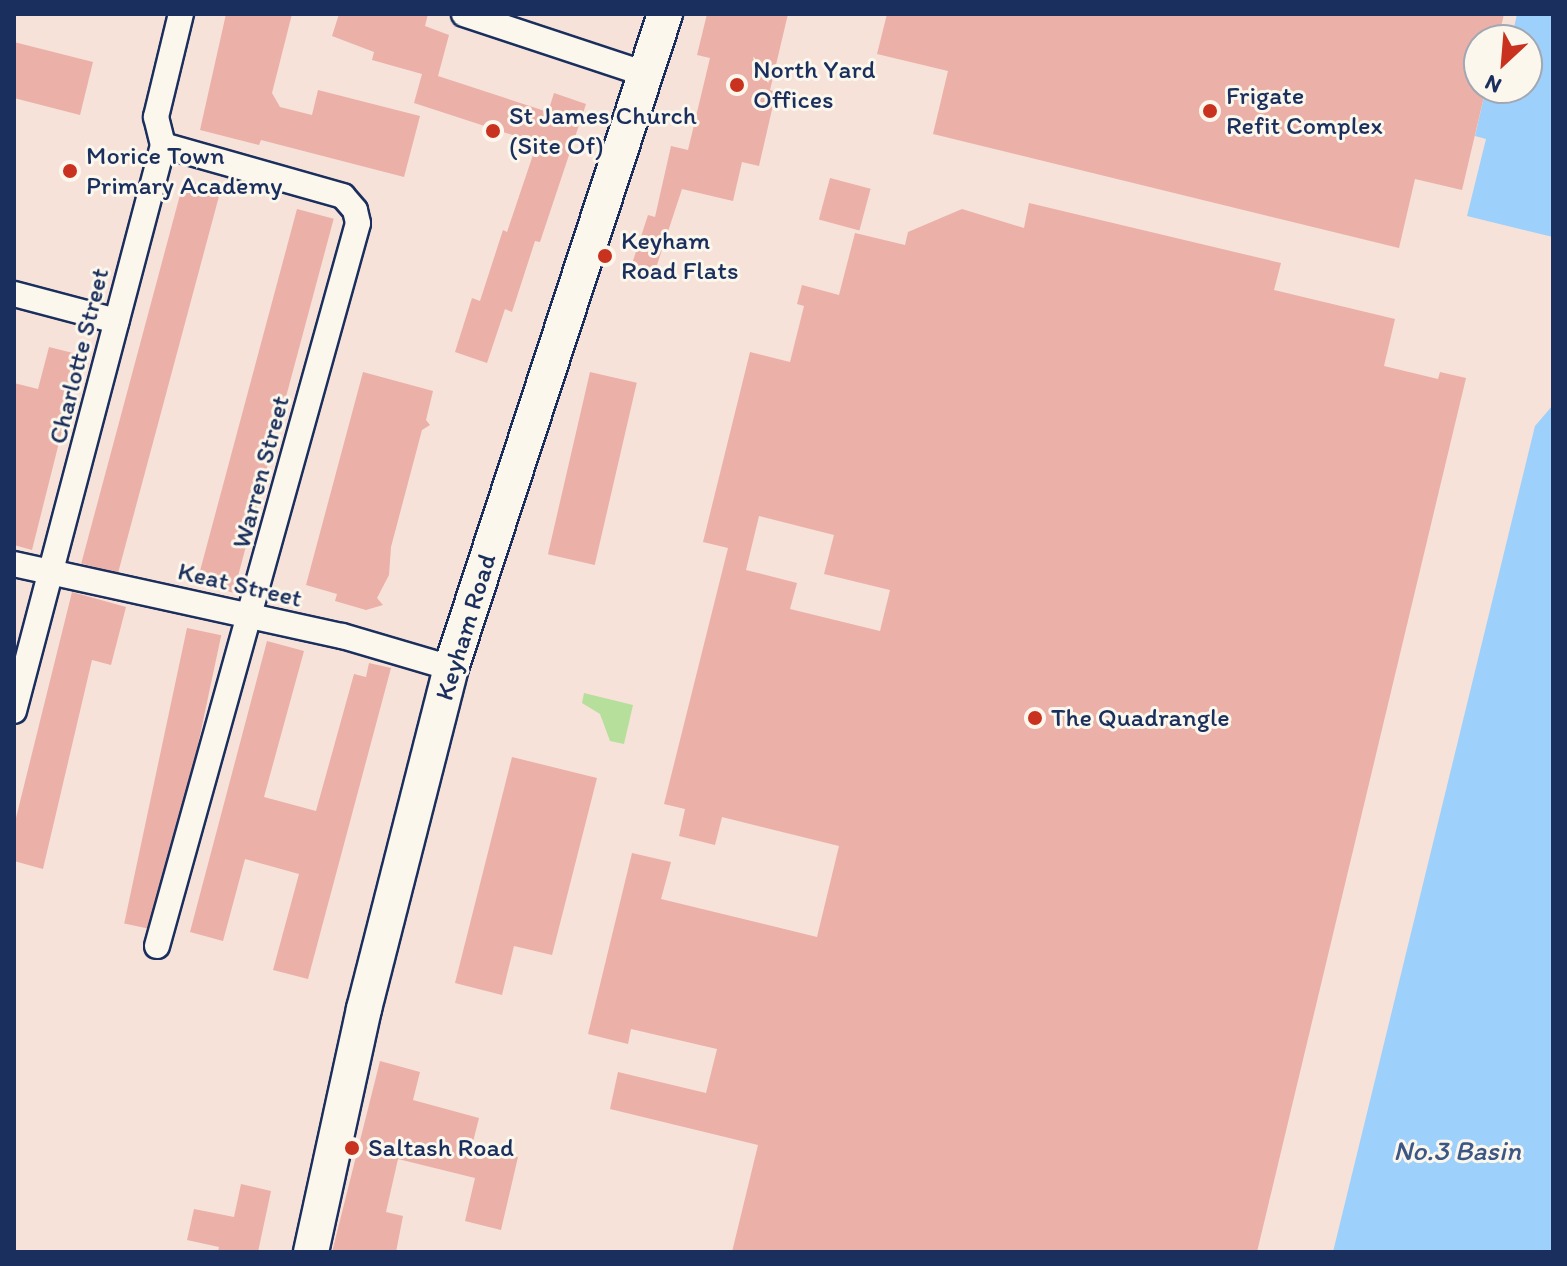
<!DOCTYPE html>
<html>
<head>
<meta charset="utf-8">
<style>
	body { margin:0 }
	#map { position:relative; width:1567px; height:1266px; overflow:hidden; background:#f6e2d8; font-family:Itim,sans-serif }
	div>[style] { position:absolute }
	.green>* { inset:0; background:#b6df9c }
	.water>* { inset:0; background:#9dd0fa }
	.building>* { inset:0; background:#ebb0a8; transform-origin:0 0 }
	.roads { filter:drop-shadow(2px 0 #1b2f5e) drop-shadow(-2px 0 #1b2f5e) drop-shadow(0 2px #1b2f5e) drop-shadow(0 -2px #1b2f5e) }
	.minor>* { height:24px; margin:-12px; padding:0 12px; transform-origin:12px; border-radius:12px; background:#fbf7ec }
	.secondary>* { height:34px; margin:-17px; padding:0 17px; transform-origin:17px; border-radius:17px; background:#fbf7ec }
	.dots>* { width:22px; height:22px; translate:-50% -50%; box-sizing:border-box; border:4px solid #fbf7ec; border-radius:50% }
	span { translate:-50% -50%; white-space:nowrap; text-align:center; line-height:1.15; -webkit-text-stroke:6px #fbf7ec; paint-order:stroke }
	.poi-label { font-size:26px; color:#1b2f5e }
	.left { translate:0 -50%; text-align:left }
	.street-label { font-size:26px; color:#1b2f5e }
	.water-label { font-size:28px; color:#3c5785; font-style:italic }
	.frame { position:absolute; inset:0; border:16px solid #1b2f5e; pointer-events:none }
	.north { position:absolute; left:1463px; top:24px; width:80px; height:80px; box-sizing:border-box; background:#fbf7ec; border:2px solid #a1a7b3; border-radius:50%; rotate:206deg; font-size:22px; font-weight:700; line-height:32px; text-align:center; color:#1b2f5e }
	.north::after { content:''; display:block; margin:auto; width:28px; height:36px; background:#c8321e; clip-path:polygon(50% 0,100% 100%,50% 72%,0 100%) }
</style>
</head>
<body>
<div id="map">
	<div class="green">
		<i style="clip-path:polygon(584px 693px,633px 705px,624px 744px,610px 741px,600px 714px,582px 703px)"></i>
	</div>
	<div class="water">
		<i style="clip-path:polygon(1517px 14px,1553px 14px,1553px 237px,1467px 216px,1486px 139px,1475px 136px,1486px 88px,1527px 88px,1527px 40px,1498px 40px,1501px 29px,1513px 32px)"></i>
		<i style="clip-path:polygon(1553px 405px,1553px 1252px,1333px 1252px,1535px 426px)"></i>
	</div>
	<div class="building">
		<i style="clip-path:polygon(226px 14px,292px 14px,272px 93px,280px 107px,312px 115px,318px 90px,420px 116px,404px 177px,261px 140px,259px 145px,200px 130px)"></i>
		<i style="clip-path:polygon(339px 14px,428px 14px,425px 26px,449px 35px,438px 76px,548px 112px,554px 93px,586px 104px,540px 242px,535px 241px,512px 312px,505px 309px,487px 363px,455px 352px,472px 298px,480px 301px,503px 230px,507px 232px,537px 143px,414px 103px,422px 74px,372px 60px,374px 52px,332px 36px)"></i>
		<i style="clip-path:polygon(707px 14px,788px 14px,770px 90px,776px 92px,759px 166px,742px 162px,733px 201px,682px 189px,653px 277px,630px 270px,648px 215px,655px 217px,671px 146px,688px 150px,710px 58px,697px 55px)"></i>
		<i style="clip-path:polygon(887px 14px,1504px 14px,1498px 40px,1479px 40px,1479px 88px,1486px 88px,1462px 190px,1415px 179px,1399px 248px,933px 134px,948px 71px,877px 54px)"></i>
		<i style="clip-path:polygon(14px 42px,93px 62px,80px 115px,14px 98px)"></i>
		<i style="left:830px;top:178px;width:42px;height:43px;rotate:15deg"></i>
		<i style="left:184px;top:180px;width:38px;height:397px;rotate:15deg"></i>
		<i style="clip-path:polygon(evenodd,1029px 203px,1281px 263px,1274px 290px,1395px 319px,1384px 366px,1438px 379px,1440px 372px,1466px 378px,1257px 1252px,732px 1252px,758px 1145px,610px 1109px,618px 1072px,706px 1093px,717px 1049px,631px 1029px,628px 1044px,588px 1034px,632px 853px,671px 862px,661px 899px,817px 937px,839px 846px,722px 817px,715px 845px,679px 836px,685px 809px,664px 804px,728px 548px,703px 542px,750px 352px,790px 362px,804px 306px,797px 304px,802px 285px,839px 295px,855px 233px,905px 245px,908px 232px,962px 209px,1024px 228px,1029px 203px,759px 516px,834px 535px,824px 574px,890px 590px,880px 631px,790px 609px,797px 583px,746px 570px,759px 516px)"></i>
		<i style="left:297px;top:209px;width:38px;height:387px;rotate:15deg"></i>
		<i style="clip-path:polygon(49px 347px,81px 355px,32px 550px,14px 545px,14px 383px,38px 389px)"></i>
		<i style="clip-path:polygon(363px 372px,433px 391px,426px 420px,430px 425px,422px 430px,391px 547px,389px 575px,377px 598px,383px 605px,366px 610px,335px 601px,337px 594px,306px 585px)"></i>
		<i style="left:590px;top:372px;width:48px;height:187px;rotate:13deg"></i>
		<i style="clip-path:polygon(72px 592px,126px 607px,111px 665px,92px 660px,43px 869px,14px 861px,14px 826px)"></i>
		<i style="left:187px;top:628px;width:35px;height:302px;rotate:12deg"></i>
		<i style="clip-path:polygon(267px 641px,304px 651px,264px 797px,316px 811px,354px 674px,366px 677px,369px 663px,391px 668px,308px 979px,273px 970px,299px 874px,245px 859px,223px 941px,190px 932px)"></i>
		<i style="clip-path:polygon(512px 757px,597px 778px,552px 955px,514px 946px,502px 995px,455px 983px)"></i>
		<i style="clip-path:polygon(380px 1061px,420px 1072px,413px 1100px,479px 1118px,472px 1146px,518px 1157px,501px 1230px,465px 1221px,475px 1178px,398px 1159px,386px 1212px,403px 1216px,396px 1252px,332px 1252px)"></i>
		<i style="clip-path:polygon(241px 1184px,271px 1191px,258px 1252px,218px 1252px,219px 1247px,187px 1240px,194px 1209px,234px 1217px)"></i>
	</div>
	<div class="roads">
		<div class="minor">
			<i style="left:464px;top:14px;width:191px;rotate:18.3deg"></i>
			<i style="left:14px;top:294px;width:106px;rotate:14.8deg"></i>
			<i style="left:14px;top:564px;width:336px;rotate:12.4deg"></i>
			<i style="left:342px;top:636px;width:114px;rotate:16.4deg"></i>
			<i style="left:14px;top:711px;width:585px;rotate:-75.25deg"></i>
			<i style="left:163px;top:145px;width:29px;rotate:-104deg"></i>
			<i style="left:156px;top:117px;width:106px;rotate:-76.4deg"></i>
			<i style="left:157px;top:946px;width:750px;rotate:-74.46deg"></i>
			<i style="left:358px;top:223px;width:13px;rotate:-103deg"></i>
			<i style="left:355px;top:210px;width:18px;rotate:-131deg"></i>
			<i style="left:343px;top:196px;width:187px;rotate:-164.2deg"></i>
		</div>
		<div class="secondary">
			<i style="left:311px;top:1252px;width:249px;rotate:-77.7deg"></i>
			<i style="left:364px;top:1009px;width:352px;rotate:-75.7deg"></i>
			<i style="left:451px;top:668px;width:688px;rotate:-71.88deg"></i>
		</div>
	</div>
	<div class="dots">
		<i style="left:737px;top:85px;background:#c8321e"></i>
		<i style="left:1210px;top:111px;background:#c8321e"></i>
		<i style="left:493px;top:131px;background:#c8321e"></i>
		<i style="left:70px;top:171px;background:#c8321e"></i>
		<i style="left:605px;top:256px;background:#c8321e"></i>
		<i style="left:1035px;top:718px;background:#c8321e"></i>
		<i style="left:352px;top:1148px;background:#c8321e"></i>
	</div>
	<div class="poi-label">
		<span class="left" style="left:753px;top:85px">North Yard<br>Offices</span>
		<span class="left" style="left:1226px;top:111px">Frigate<br>Refit Complex</span>
		<span class="left" style="left:509px;top:131px">St James Church<br>(Site Of)</span>
		<span class="left" style="left:86px;top:171px">Morice Town<br>Primary Academy</span>
		<span class="left" style="left:621px;top:256px">Keyham<br>Road Flats</span>
		<span class="left" style="left:1051px;top:718px">The Quadrangle</span>
		<span class="left" style="left:368px;top:1148px">Saltash Road</span>
	</div>
	<div class="street-label">
		<span style="left:79px;top:356px;rotate:-76deg">Charlotte Street</span>
		<span style="left:261px;top:472px;rotate:-75deg">Warren Street</span>
		<span style="left:240px;top:585px;rotate:13deg">Keat Street</span>
		<span style="left:466px;top:627px;rotate:-73deg">Keyham Road</span>
	</div>
	<div class="water-label">
		<span style="left:1457px;top:1150px">No.3 Basin</span>
	</div>
	<div class="frame"></div>
	<div class="north">N</div>
</div>
</body>
</html>
